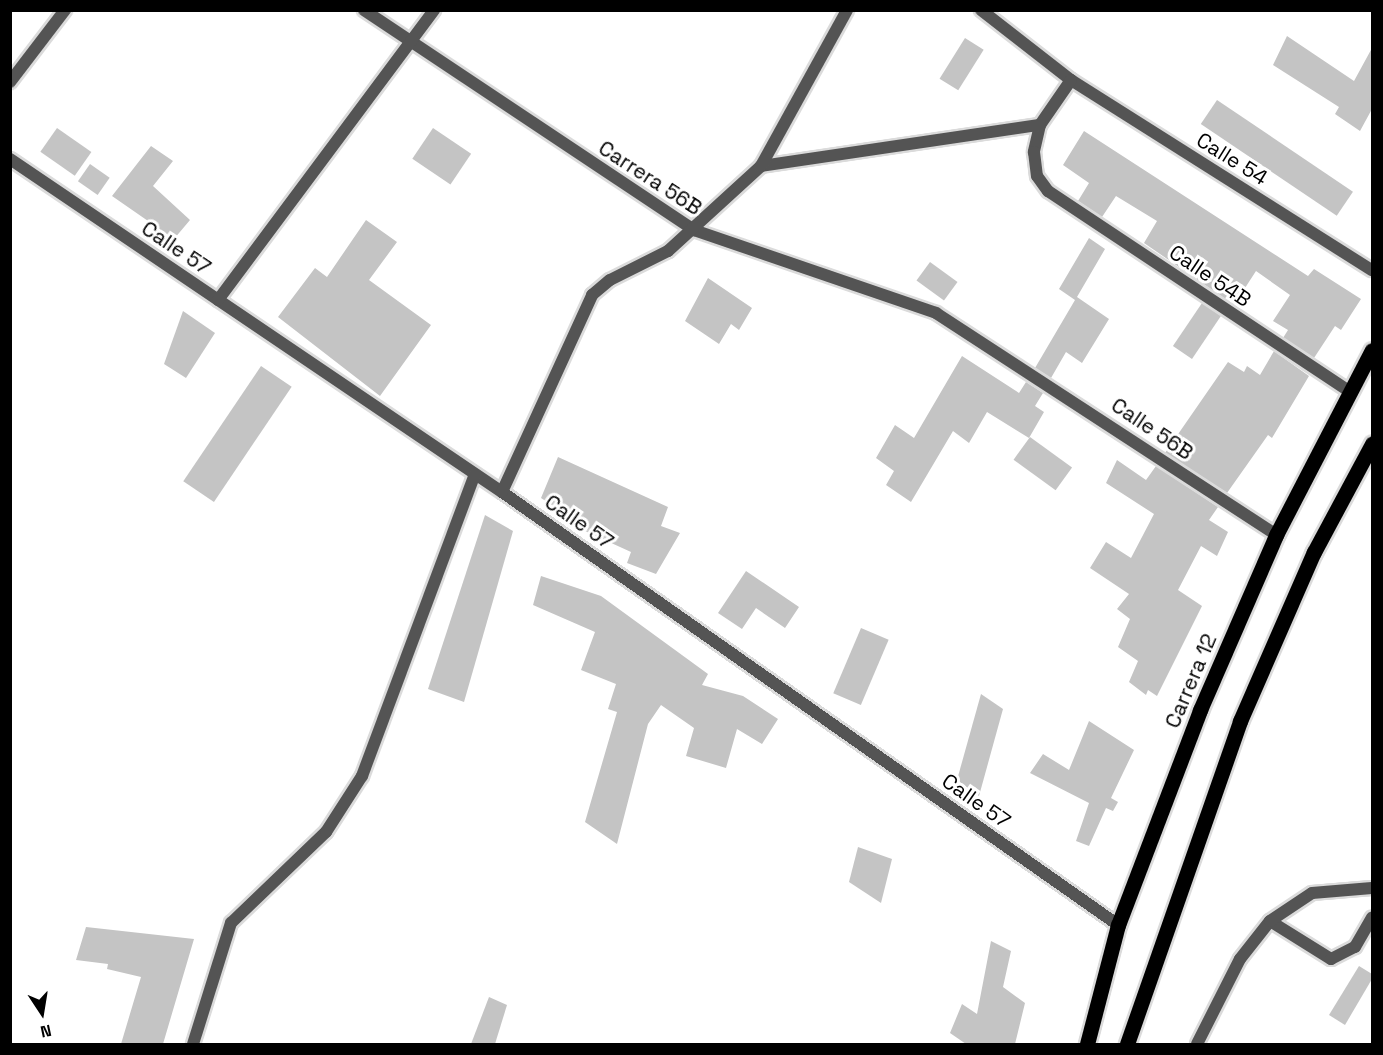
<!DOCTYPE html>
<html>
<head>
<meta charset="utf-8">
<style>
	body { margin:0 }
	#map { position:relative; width:1383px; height:1055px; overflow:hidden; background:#fff; font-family:"Space Grotesk",sans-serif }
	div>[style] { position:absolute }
	.building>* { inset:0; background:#c4c4c4; transform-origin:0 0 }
	.roads { filter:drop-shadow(2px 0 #dbdbdb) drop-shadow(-2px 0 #dbdbdb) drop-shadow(0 2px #dbdbdb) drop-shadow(0 -2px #dbdbdb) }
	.minor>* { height:12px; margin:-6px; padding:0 6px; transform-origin:6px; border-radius:6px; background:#545454 }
	.primary>* { height:15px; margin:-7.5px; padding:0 7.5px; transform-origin:7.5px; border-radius:7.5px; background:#000 }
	span { translate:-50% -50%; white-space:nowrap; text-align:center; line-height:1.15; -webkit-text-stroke:6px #fff; paint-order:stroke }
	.street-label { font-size:21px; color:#000 }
	.frame { position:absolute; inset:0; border:12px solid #000; pointer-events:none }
	.north { position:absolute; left:12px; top:983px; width:60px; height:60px; -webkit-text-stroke:4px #fff; paint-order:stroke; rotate:168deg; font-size:16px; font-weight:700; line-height:24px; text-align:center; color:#000 }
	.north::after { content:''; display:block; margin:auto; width:21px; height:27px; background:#000; clip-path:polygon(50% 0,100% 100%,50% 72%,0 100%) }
</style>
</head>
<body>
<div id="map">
	<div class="building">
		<i style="clip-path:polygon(1287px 36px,1354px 81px,1372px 48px,1372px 109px,1360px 131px,1335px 114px,1339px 107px,1273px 65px)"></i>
		<i style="left:965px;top:38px;width:22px;height:48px;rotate:32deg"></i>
		<i style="left:1217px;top:100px;width:164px;height:29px;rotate:34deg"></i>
		<i style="left:57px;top:128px;width:42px;height:29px;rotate:35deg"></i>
		<i style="left:433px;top:128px;width:46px;height:37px;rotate:34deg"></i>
		<i style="clip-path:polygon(1084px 131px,1308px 276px,1314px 269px,1361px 299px,1341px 330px,1335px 326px,1314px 358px,1283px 338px,1288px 330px,1273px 321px,1290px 295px,1256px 271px,1234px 305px,1144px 243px,1157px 221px,1116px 196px,1102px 217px,1078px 201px,1089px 183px,1063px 165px)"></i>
		<i style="clip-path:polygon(151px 146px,173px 161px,153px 186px,190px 220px,174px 239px,112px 196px)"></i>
		<i style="left:90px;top:164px;width:24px;height:21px;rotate:35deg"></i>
		<i style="clip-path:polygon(366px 220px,397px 242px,369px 280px,431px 325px,380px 396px,278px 317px,315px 268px,327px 277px)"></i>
		<i style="clip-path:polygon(1089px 238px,1105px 249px,1077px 297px,1109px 319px,1082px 363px,1066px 352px,1051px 378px,1035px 368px,1075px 300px,1059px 289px)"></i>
		<i style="left:930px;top:262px;width:34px;height:23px;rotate:36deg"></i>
		<i style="clip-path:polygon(708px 278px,752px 308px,739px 330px,731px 324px,719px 344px,685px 321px)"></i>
		<i style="left:1202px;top:303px;width:23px;height:52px;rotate:34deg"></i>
		<i style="clip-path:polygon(183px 311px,215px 333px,186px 378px,164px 364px)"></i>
		<i style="clip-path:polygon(1274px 351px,1309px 376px,1272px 438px,1268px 435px,1227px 493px,1165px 453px,1228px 362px,1244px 372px,1247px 366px,1260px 375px)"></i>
		<i style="clip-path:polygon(962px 356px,1019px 393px,1026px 382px,1043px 393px,1035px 406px,1044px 412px,1029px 438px,987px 412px,969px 443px,953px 431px,911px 502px,886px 485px,894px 471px,876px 458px,895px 425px,914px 438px)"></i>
		<i style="left:261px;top:366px;width:37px;height:139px;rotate:34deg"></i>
		<i style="left:1030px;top:437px;width:52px;height:28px;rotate:36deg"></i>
		<i style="clip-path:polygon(558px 457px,668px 507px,661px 526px,680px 533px,656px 574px,627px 563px,631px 552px,563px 521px,566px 514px,541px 498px)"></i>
		<i style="clip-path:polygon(1117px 460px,1146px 480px,1156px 466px,1218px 507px,1209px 520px,1228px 532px,1217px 556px,1201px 546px,1178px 590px,1202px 606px,1157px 696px,1148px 690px,1146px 695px,1129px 682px,1138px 661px,1118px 647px,1130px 619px,1117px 609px,1129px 594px,1090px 568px,1106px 542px,1131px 558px,1154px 514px,1106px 483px)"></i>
		<i style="clip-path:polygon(485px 515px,513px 531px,464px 702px,428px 689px)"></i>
		<i style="clip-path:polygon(746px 571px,799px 607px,785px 628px,756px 608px,742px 629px,718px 613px)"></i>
		<i style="clip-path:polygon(541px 576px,601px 596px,708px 674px,702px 685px,743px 696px,778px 719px,762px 744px,737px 729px,726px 768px,686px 756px,694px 728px,661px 705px,648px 724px,617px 844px,585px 822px,617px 712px,608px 709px,616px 684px,581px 670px,595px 632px,533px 605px)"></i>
		<i style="left:861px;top:628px;width:30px;height:71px;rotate:23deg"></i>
		<i style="clip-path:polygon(981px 694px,1003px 709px,979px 796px,957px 780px)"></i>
		<i style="clip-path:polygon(1089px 721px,1134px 750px,1111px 798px,1118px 802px,1113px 811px,1106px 808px,1089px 846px,1076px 841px,1089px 803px,1030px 773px,1043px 754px,1069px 770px)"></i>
		<i style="clip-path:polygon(858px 847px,892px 859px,881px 903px,849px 882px)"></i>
		<i style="clip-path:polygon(86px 927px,194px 939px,163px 1044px,121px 1044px,141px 977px,107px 969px,108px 964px,76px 960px)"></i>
		<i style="clip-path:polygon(991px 941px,1011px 951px,1003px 987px,1025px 1003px,1015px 1044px,966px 1044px,950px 1033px,962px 1004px,977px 1014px)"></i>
		<i style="clip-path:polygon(1359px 966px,1372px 974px,1372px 979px,1345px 1025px,1329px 1015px)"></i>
		<i style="clip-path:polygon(489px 997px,507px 1005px,495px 1044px,471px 1044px)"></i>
	</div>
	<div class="roads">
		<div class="minor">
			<i style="left:364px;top:10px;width:397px;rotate:33.7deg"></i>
			<i style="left:694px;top:230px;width:256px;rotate:18.9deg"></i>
			<i style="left:936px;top:313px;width:406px;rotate:33.1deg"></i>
			<i style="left:981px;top:10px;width:114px;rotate:37.9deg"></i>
			<i style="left:1071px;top:80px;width:356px;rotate:32.3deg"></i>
			<i style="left:1071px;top:80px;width:55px;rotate:124.6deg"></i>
			<i style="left:1040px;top:125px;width:28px;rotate:103deg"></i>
			<i style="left:1034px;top:152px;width:24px;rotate:83deg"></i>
			<i style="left:1037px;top:176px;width:19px;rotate:54deg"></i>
			<i style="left:1048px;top:191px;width:363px;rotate:33.6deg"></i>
			<i style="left:10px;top:82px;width:91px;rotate:-52.6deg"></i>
			<i style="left:10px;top:159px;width:594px;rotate:34.09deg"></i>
			<i style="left:502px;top:492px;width:753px;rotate:35.1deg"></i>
			<i style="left:761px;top:166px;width:282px;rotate:-8.4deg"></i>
			<i style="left:218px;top:300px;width:362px;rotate:-53.3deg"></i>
			<i style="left:502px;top:492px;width:217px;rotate:-65.4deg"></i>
			<i style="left:592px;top:295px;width:23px;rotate:-40deg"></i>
			<i style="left:610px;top:280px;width:65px;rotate:-26.6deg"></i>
			<i style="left:668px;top:251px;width:126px;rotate:-42.4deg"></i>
			<i style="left:761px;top:166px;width:178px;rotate:-61.1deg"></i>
			<i style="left:1270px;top:921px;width:72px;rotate:31.9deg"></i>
			<i style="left:1331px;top:959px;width:27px;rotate:-27deg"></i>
			<i style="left:1355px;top:947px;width:34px;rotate:-60deg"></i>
			<i style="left:193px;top:1044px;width:127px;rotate:-72.6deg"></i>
			<i style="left:231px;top:923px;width:132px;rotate:-43.8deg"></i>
			<i style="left:326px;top:832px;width:67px;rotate:-57.3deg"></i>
			<i style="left:362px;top:776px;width:322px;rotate:-69.5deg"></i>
			<i style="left:1197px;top:1044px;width:95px;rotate:-63.2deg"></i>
			<i style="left:1240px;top:959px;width:48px;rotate:-51.7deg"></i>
			<i style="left:1270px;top:921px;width:50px;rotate:-33.7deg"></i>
			<i style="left:1312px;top:893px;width:60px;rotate:-4.8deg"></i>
		</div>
		<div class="primary">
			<i style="left:1087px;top:1044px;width:123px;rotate:-75.4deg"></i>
			<i style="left:1118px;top:925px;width:230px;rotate:-69.1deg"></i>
			<i style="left:1200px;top:710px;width:191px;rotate:-66.5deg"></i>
			<i style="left:1276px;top:535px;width:208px;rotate:-62.6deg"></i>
			<i style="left:1127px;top:1044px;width:342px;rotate:-70.7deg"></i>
			<i style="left:1240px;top:721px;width:184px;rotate:-66.4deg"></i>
			<i style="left:1314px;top:552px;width:123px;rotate:-61.8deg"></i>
		</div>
	</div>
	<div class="street-label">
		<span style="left:1232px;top:159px;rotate:32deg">Calle 54</span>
		<span style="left:650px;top:178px;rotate:33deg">Carrera 56B</span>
		<span style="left:176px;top:248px;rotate:34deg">Calle 57</span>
		<span style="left:1210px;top:276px;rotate:34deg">Calle 54B</span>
		<span style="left:1152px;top:429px;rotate:34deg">Calle 56B</span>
		<span style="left:579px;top:522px;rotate:35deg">Calle 57</span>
		<span style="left:1191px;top:681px;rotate:-67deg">Carrera 12</span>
		<span style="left:976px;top:801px;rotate:35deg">Calle 57</span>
	</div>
	<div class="frame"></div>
	<div class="north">N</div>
</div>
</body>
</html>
